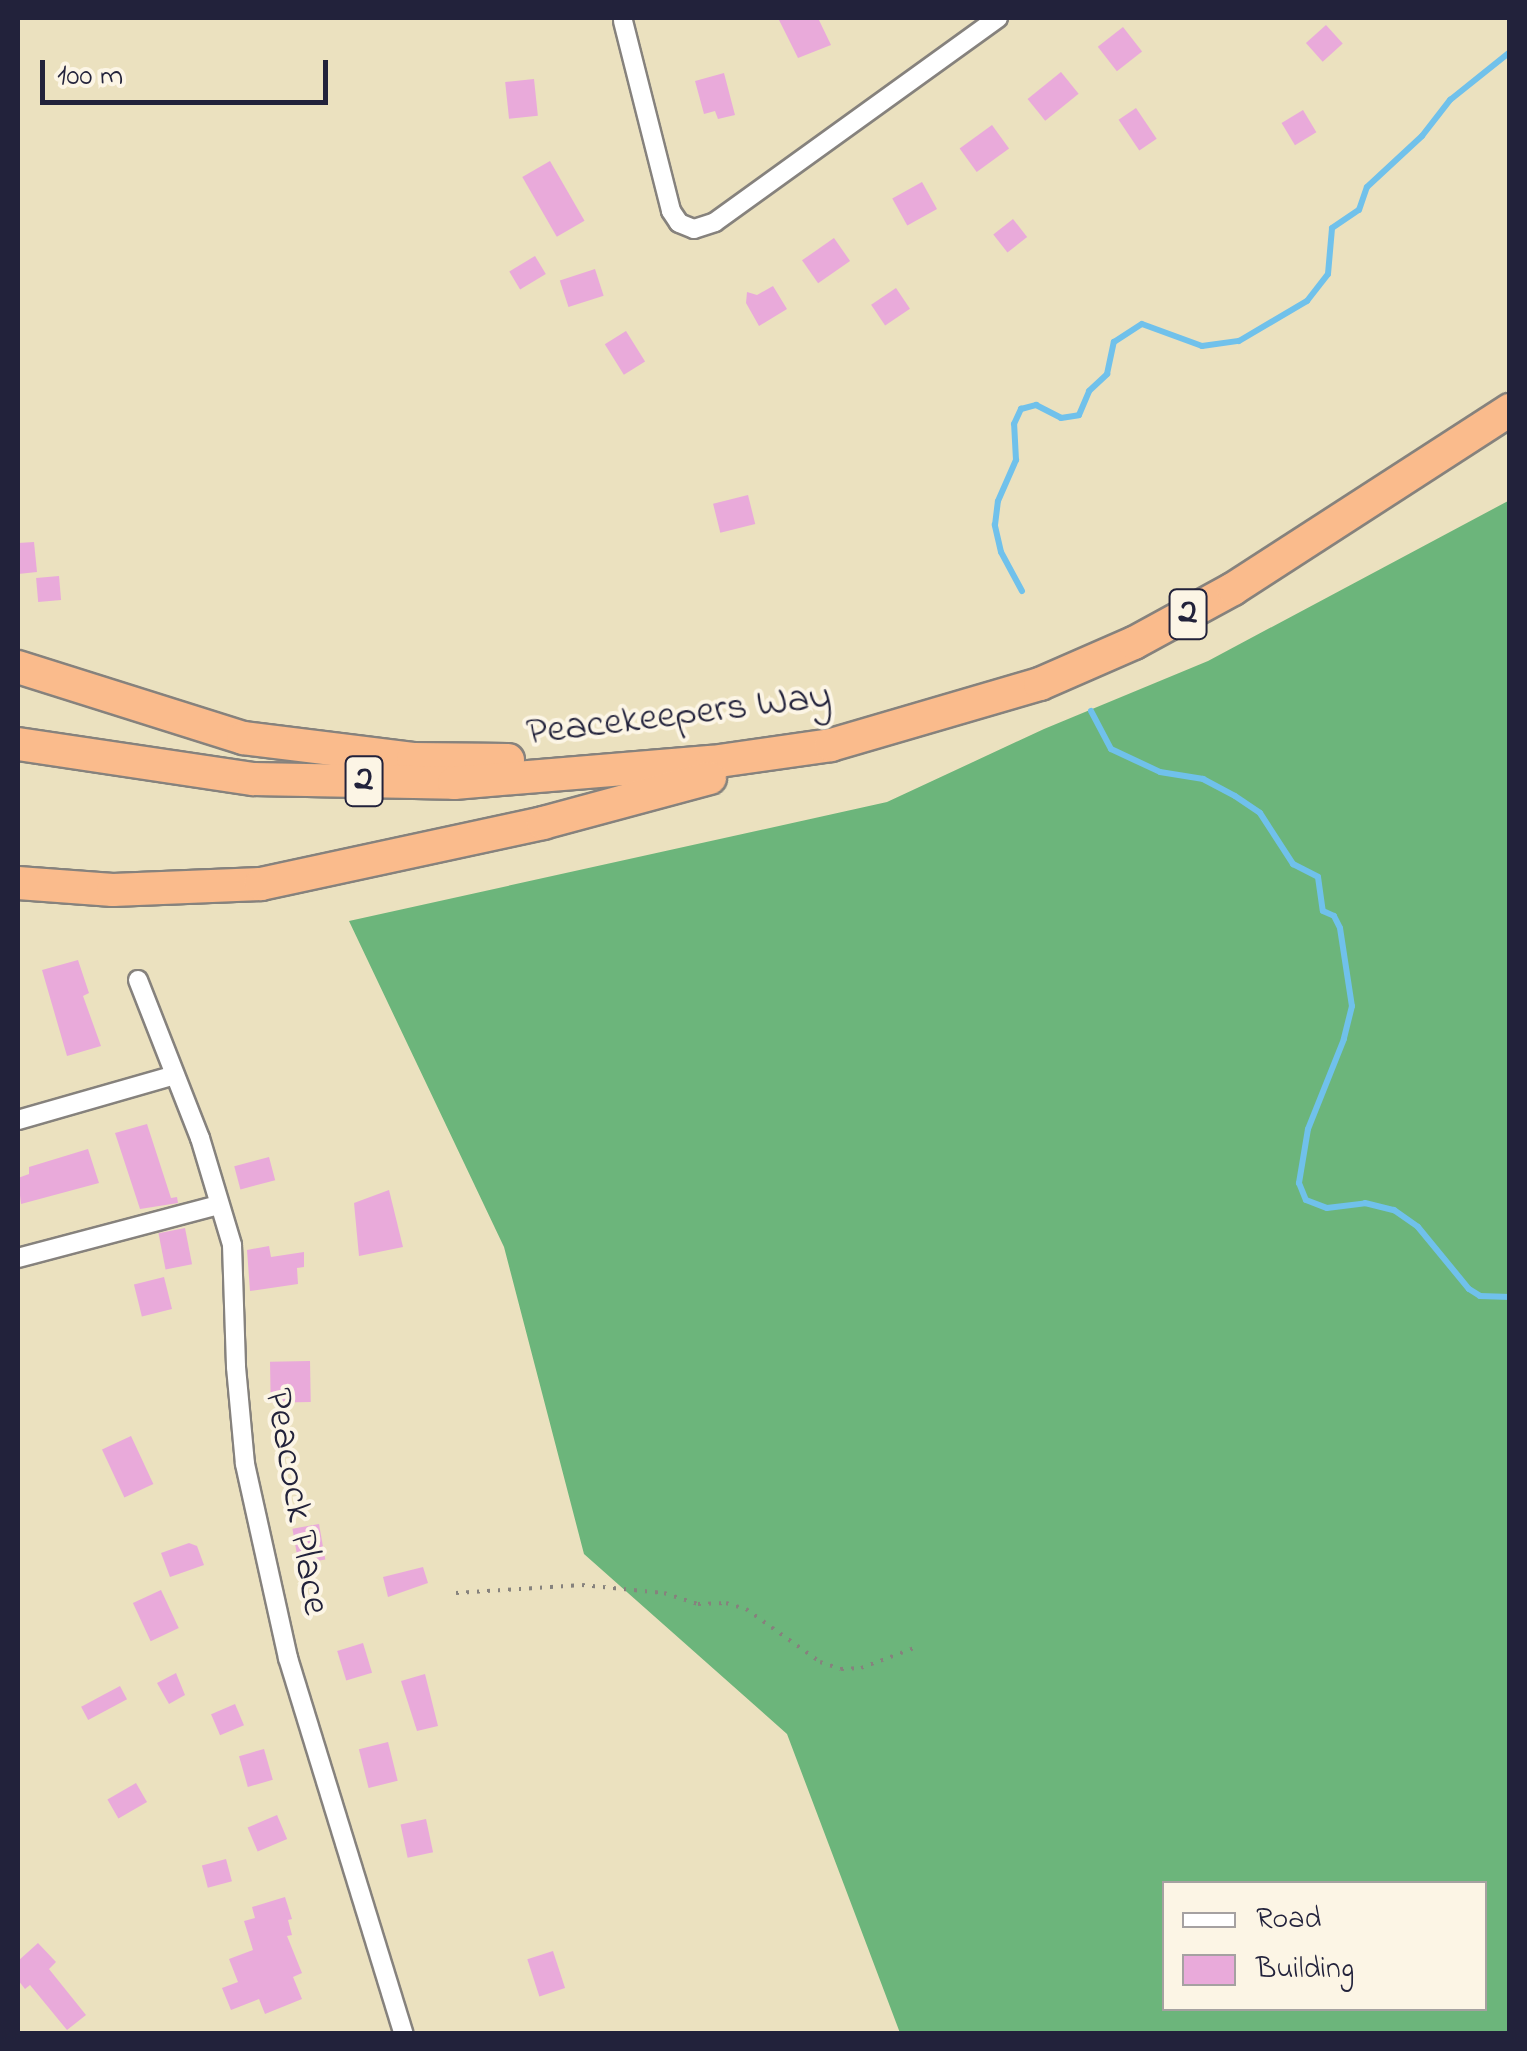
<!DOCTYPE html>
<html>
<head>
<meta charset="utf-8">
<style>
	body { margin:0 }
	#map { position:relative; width:1527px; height:2051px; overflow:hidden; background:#ebe1bf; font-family:"Indie Flower",sans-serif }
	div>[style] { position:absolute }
	.forest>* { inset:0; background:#6cb57b }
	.stream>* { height:6px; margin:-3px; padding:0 3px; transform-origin:3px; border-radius:3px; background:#70c1eb }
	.building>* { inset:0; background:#e9aada; transform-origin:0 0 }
	.path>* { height:4px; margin-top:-2px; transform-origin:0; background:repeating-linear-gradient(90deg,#86827d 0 2.5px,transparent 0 10.5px) }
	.roads { filter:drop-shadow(2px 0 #86827d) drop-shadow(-2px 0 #86827d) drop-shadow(0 2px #86827d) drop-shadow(0 -2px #86827d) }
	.minor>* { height:18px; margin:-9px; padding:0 9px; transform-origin:9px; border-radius:9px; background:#fff }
	.motorway>* { height:32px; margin:-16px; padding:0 16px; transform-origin:16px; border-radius:16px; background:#fabb8c }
	span { translate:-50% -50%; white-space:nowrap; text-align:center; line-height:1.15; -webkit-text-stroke:8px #fcf5e5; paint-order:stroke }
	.shield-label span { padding:2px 8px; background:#fcf5e5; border:2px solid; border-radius:8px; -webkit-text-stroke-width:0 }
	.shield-label { font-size:38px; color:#22223b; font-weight:700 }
	.street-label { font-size:40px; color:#22223b }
	.frame { position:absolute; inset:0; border:20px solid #22223b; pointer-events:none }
	.legend { position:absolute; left:1162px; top:1881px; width:325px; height:130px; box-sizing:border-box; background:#fcf5e5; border:2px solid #a5a1a1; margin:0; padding:12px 18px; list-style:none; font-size:30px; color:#22223b }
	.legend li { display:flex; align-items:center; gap:20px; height:50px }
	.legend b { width:50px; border:2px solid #a5a1a1 }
	.scale { position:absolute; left:40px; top:60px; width:288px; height:45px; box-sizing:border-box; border:5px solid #22223b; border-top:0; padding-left:12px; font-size:30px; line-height:35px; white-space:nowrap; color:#22223b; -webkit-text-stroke:8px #fcf5e5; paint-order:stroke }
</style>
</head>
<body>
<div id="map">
	<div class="forest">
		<i style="clip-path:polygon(evenodd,1508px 501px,1509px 2033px,900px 2033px,787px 1734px,584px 1554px,504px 1247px,349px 921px,887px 802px,1044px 729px,1208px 661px,1508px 501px,1164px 1884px,1484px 1884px,1484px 2008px,1164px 2008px,1164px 1884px)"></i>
	</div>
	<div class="stream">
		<i style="left:1022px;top:591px;width:44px;rotate:-118.3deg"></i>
		<i style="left:1001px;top:552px;width:28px;rotate:-103deg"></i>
		<i style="left:995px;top:525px;width:24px;rotate:-83deg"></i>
		<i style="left:998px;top:501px;width:45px;rotate:-66.3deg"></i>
		<i style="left:1016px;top:460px;width:36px;rotate:-93deg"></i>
		<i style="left:1014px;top:424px;width:17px;rotate:-65deg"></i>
		<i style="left:1021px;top:409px;width:16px;rotate:-15deg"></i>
		<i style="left:1036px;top:405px;width:28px;rotate:27deg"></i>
		<i style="left:1061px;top:418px;width:18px;rotate:-9deg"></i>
		<i style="left:1079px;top:415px;width:26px;rotate:-67deg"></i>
		<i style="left:1089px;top:391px;width:25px;rotate:-43deg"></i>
		<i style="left:1107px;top:374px;width:33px;rotate:-78deg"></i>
		<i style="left:1114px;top:342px;width:33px;rotate:-33deg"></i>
		<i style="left:1142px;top:324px;width:64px;rotate:20.1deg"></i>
		<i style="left:1202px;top:346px;width:37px;rotate:-8deg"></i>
		<i style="left:1239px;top:341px;width:79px;rotate:-30.5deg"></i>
		<i style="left:1307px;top:301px;width:34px;rotate:-52deg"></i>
		<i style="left:1328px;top:274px;width:46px;rotate:-85deg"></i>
		<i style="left:1332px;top:228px;width:32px;rotate:-34deg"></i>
		<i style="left:1359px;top:210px;width:24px;rotate:-71deg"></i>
		<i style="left:1367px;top:187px;width:75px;rotate:-42.8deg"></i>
		<i style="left:1422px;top:136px;width:46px;rotate:-52.1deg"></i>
		<i style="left:1450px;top:100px;width:77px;rotate:-38.7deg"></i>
		<i style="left:1091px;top:711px;width:43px;rotate:62.2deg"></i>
		<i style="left:1111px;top:749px;width:54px;rotate:25.1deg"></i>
		<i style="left:1160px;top:772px;width:44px;rotate:9.2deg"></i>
		<i style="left:1203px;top:779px;width:36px;rotate:28deg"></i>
		<i style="left:1235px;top:796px;width:30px;rotate:34deg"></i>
		<i style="left:1260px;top:813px;width:61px;rotate:57.1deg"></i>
		<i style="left:1293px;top:864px;width:28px;rotate:27deg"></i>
		<i style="left:1318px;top:877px;width:34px;rotate:82deg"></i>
		<i style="left:1323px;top:911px;width:12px;rotate:24deg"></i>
		<i style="left:1334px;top:916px;width:13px;rotate:63deg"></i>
		<i style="left:1340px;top:928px;width:79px;rotate:81.3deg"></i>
		<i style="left:1352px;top:1006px;width:34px;rotate:104deg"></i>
		<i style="left:1344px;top:1039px;width:97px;rotate:111.8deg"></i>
		<i style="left:1308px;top:1129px;width:55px;rotate:99.5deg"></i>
		<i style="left:1299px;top:1183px;width:18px;rotate:68deg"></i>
		<i style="left:1306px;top:1200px;width:22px;rotate:21deg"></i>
		<i style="left:1327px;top:1208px;width:38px;rotate:-7deg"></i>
		<i style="left:1365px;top:1203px;width:30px;rotate:14deg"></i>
		<i style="left:1394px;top:1210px;width:29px;rotate:35deg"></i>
		<i style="left:1418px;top:1227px;width:80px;rotate:50.6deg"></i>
		<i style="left:1469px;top:1289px;width:13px;rotate:32deg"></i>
		<i style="left:1480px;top:1296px;width:30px;rotate:2deg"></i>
	</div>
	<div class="building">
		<i style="clip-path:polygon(778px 18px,818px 18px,831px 45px,798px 58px)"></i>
		<i style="left:1326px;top:25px;width:25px;height:27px;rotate:48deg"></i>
		<i style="left:1123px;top:27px;width:31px;height:32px;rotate:52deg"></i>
		<i style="left:1061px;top:72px;width:28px;height:43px;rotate:51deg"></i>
		<i style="clip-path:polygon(724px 73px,735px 115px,718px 119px,715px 111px,704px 114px,695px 81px)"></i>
		<i style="left:534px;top:79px;width:37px;height:29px;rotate:84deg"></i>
		<i style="left:1136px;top:108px;width:37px;height:21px;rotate:56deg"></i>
		<i style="left:1303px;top:110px;width:26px;height:25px;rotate:59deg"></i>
		<i style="left:992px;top:125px;width:29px;height:40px;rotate:54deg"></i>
		<i style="left:550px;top:161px;width:69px;height:32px;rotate:60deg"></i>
		<i style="left:922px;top:182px;width:31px;height:34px;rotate:61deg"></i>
		<i style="left:1013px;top:219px;width:23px;height:25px;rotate:52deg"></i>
		<i style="left:834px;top:238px;width:28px;height:39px;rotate:55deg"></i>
		<i style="left:535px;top:256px;width:21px;height:30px;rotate:59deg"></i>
		<i style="left:595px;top:269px;width:28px;height:37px;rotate:72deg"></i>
		<i style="clip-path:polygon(773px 286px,787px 309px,759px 326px,746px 303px,747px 292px,757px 295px)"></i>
		<i style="left:896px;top:288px;width:25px;height:30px;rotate:56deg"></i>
		<i style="left:626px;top:331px;width:36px;height:25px;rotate:58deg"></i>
		<i style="left:748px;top:495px;width:30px;height:36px;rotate:76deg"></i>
		<i style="clip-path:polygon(34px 542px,37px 572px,18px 574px,18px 543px)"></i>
		<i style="left:59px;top:576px;width:24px;height:23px;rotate:85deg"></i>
		<i style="clip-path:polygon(78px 960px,89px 993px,83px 996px,101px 1046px,67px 1056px,42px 970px)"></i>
		<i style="clip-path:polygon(147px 1124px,171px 1198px,177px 1197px,178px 1203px,140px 1209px,115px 1133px)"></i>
		<i style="clip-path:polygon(88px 1149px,99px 1183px,21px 1204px,18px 1178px,29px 1174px,29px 1167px)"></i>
		<i style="left:269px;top:1157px;width:24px;height:36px;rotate:75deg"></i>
		<i style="clip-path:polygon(389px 1190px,403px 1247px,359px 1256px,354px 1203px)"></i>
		<i style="left:185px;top:1228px;width:37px;height:27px;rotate:79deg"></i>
		<i style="clip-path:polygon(269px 1246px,271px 1257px,304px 1252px,304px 1267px,297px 1268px,298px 1284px,250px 1291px,247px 1250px)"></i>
		<i style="left:164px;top:1277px;width:33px;height:31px;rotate:76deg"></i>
		<i style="left:310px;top:1361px;width:41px;height:40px;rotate:89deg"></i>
		<i style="left:131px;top:1436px;width:53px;height:32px;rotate:65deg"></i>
		<i style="left:319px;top:1524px;width:36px;height:27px;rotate:80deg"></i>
		<i style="clip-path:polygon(189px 1543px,197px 1546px,204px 1565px,170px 1577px,161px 1553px)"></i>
		<i style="clip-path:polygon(423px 1567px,428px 1583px,388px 1597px,383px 1577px)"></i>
		<i style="left:161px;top:1590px;width:42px;height:31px;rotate:65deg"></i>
		<i style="left:363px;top:1643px;width:31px;height:27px;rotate:73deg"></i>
		<i style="clip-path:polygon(176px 1673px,185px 1695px,169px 1704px,157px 1683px)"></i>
		<i style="clip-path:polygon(425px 1674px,438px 1726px,417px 1731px,401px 1681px)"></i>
		<i style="left:120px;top:1686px;width:15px;height:44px;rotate:62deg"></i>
		<i style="left:235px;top:1704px;width:23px;height:26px;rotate:67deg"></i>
		<i style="left:388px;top:1742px;width:40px;height:30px;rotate:76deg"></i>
		<i style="left:264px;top:1749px;width:32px;height:26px;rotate:74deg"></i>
		<i style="left:136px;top:1783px;width:22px;height:33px;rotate:60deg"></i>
		<i style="left:277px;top:1815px;width:26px;height:32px;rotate:67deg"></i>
		<i style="left:426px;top:1819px;width:34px;height:26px;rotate:78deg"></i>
		<i style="left:226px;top:1859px;width:23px;height:25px;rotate:75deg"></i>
		<i style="clip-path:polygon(285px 1897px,292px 1919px,288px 1920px,292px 1935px,287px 1936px,302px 1973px,293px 1977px,302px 1999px,265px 2014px,259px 1999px,231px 2010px,222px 1988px,238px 1982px,229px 1959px,253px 1950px,244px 1921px,255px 1918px,252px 1907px)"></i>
		<i style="clip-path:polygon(38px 1943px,56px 1962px,49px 1969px,86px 2015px,67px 2030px,30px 1985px,25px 1989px,18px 1980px,18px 1961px)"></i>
		<i style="left:553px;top:1951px;width:39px;height:27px;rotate:72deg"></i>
	</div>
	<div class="path">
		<i style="left:456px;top:1593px;width:126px;rotate:-3.6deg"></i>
		<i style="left:582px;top:1585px;width:82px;rotate:5.6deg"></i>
		<i style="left:664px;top:1593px;width:36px;rotate:18deg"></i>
		<i style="left:698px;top:1604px;width:28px;rotate:-2deg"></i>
		<i style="left:726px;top:1603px;width:21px;rotate:17deg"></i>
		<i style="left:746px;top:1609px;width:91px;rotate:35.6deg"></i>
		<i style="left:820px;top:1662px;width:22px;rotate:18deg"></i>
		<i style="left:841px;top:1669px;width:20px;rotate:-3deg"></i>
		<i style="left:861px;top:1668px;width:60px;rotate:-20.6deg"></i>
	</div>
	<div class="roads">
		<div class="minor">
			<i style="left:623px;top:21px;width:196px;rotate:75.8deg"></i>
			<i style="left:671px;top:211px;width:14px;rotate:56deg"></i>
			<i style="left:679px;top:223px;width:16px;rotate:22deg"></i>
			<i style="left:694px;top:229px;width:22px;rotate:-18deg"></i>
			<i style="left:715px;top:222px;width:349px;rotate:-35.8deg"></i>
			<i style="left:138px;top:980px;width:170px;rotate:68.6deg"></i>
			<i style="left:200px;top:1138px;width:112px;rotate:73.3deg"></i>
			<i style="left:232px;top:1245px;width:122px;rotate:88.1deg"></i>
			<i style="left:236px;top:1367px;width:97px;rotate:84.7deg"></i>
			<i style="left:245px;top:1464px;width:199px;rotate:77.5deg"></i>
			<i style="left:288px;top:1658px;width:393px;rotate:72.9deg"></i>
			<i style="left:18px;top:1120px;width:163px;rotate:-16deg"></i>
			<i style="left:18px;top:1258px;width:208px;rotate:-14.8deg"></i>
		</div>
		<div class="motorway">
			<i style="left:18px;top:667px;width:236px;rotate:17.5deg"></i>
			<i style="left:243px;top:738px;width:171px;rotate:7deg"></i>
			<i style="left:413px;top:759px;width:95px;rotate:0.6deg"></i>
			<i style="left:18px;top:744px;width:238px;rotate:8.5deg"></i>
			<i style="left:253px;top:779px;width:201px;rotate:1.1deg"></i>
			<i style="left:454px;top:783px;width:259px;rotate:-4.7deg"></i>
			<i style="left:712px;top:762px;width:120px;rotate:-8.1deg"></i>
			<i style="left:831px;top:745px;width:218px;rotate:-16.3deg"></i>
			<i style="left:1040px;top:684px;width:103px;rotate:-23.6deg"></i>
			<i style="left:1134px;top:643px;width:113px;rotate:-28.6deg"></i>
			<i style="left:1233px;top:589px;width:330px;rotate:-32.9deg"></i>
			<i style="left:18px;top:883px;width:95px;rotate:4.2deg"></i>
			<i style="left:113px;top:890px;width:148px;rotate:-2.3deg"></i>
			<i style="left:261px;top:884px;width:289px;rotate:-12.2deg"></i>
			<i style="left:543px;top:823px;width:173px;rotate:-15.1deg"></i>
		</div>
	</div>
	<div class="shield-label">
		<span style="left:1188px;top:614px">2</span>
		<span style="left:364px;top:781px">2</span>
	</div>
	<div class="street-label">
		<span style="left:679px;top:716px;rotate:-7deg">Peacekeepers Way</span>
		<span style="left:295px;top:1502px;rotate:80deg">Peacock Place</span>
	</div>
	<div class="frame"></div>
	<ul class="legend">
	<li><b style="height:12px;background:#fff"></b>Road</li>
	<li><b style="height:28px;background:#e9aada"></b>Building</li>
	</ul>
	<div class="scale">100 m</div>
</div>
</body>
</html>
